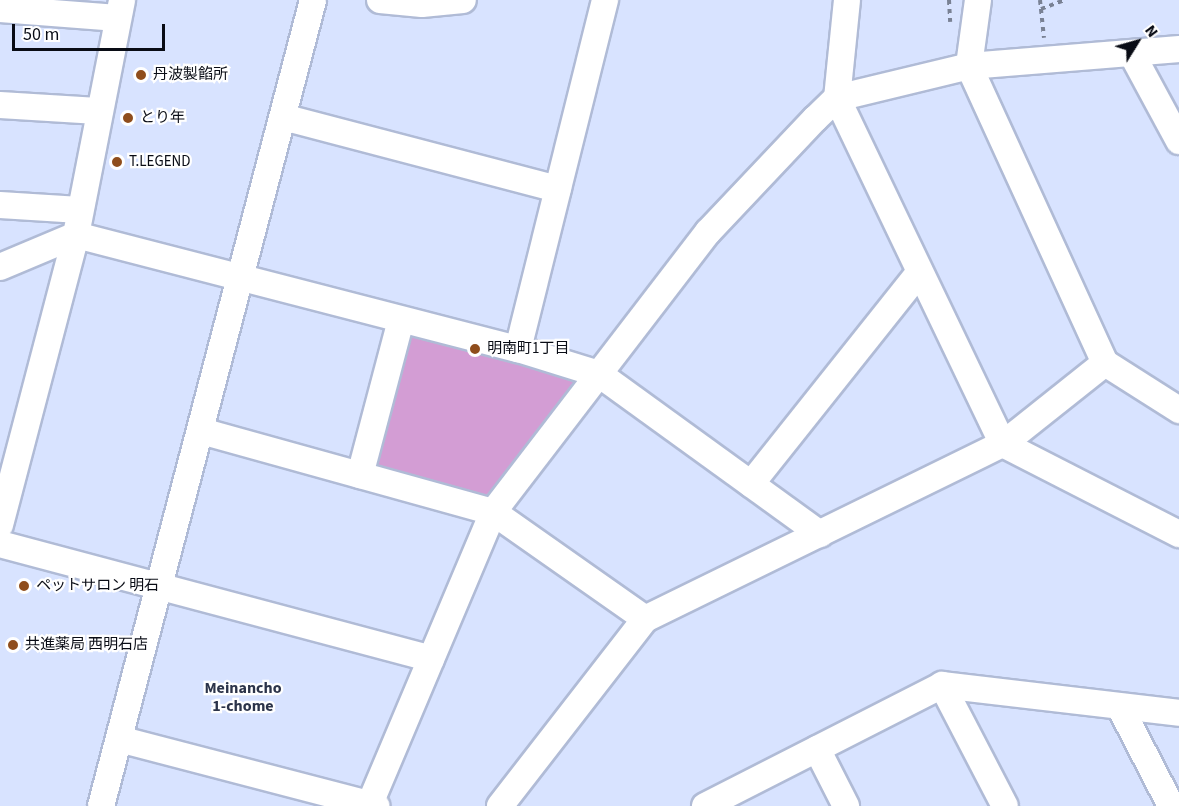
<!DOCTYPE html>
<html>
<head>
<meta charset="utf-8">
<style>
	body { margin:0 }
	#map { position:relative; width:1179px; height:806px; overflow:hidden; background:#d8e3ff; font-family:"Source Sans 3","Noto Sans JP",sans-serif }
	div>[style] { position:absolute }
	.green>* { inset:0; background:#d39dd4 }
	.path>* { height:4px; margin-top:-2px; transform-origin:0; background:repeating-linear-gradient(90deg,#798194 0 4.5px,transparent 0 9px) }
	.roads { filter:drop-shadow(2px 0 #b0bbd6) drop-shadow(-2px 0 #b0bbd6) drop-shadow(0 2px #b0bbd6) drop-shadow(0 -2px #b0bbd6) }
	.minor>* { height:26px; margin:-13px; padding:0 13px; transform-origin:13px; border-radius:13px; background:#fff }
	.dots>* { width:16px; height:16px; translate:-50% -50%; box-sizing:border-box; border:3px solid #fff; border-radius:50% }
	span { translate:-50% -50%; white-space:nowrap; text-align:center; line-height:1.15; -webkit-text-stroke:4.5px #fff; paint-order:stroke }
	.poi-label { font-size:15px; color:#090c15 }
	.left { translate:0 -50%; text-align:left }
	.neighbourhood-label { font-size:16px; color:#2c344a; font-weight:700 }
	.north { position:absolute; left:1107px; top:12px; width:60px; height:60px; -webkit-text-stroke:4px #fff; paint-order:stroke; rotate:53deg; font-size:16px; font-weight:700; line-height:24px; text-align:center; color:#090c15 }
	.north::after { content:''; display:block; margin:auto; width:21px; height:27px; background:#090c15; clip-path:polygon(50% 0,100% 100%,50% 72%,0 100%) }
	.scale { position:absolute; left:12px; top:24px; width:153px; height:27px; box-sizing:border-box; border:3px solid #090c15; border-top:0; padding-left:8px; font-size:18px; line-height:21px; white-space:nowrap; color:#090c15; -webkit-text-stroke:4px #fff; paint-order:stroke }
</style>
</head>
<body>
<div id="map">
	<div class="green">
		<i style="clip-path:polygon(411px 334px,577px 377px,580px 382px,495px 495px,481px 499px,374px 468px,401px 340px)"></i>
	</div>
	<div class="path">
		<i style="left:949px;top:0;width:22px;rotate:87deg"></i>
		<i style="left:1040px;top:0;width:38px;rotate:84deg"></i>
		<i style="left:1041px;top:9px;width:25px;rotate:-21deg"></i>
	</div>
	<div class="roads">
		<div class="minor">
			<i style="left:380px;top:0;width:42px;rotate:5.4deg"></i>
			<i style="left:422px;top:4px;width:41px;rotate:-5.6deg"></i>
			<i style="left:847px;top:0;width:99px;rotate:95.8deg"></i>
			<i style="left:837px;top:98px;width:384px;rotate:64.4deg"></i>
			<i style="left:1003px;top:444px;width:198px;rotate:27.1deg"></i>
			<i style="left:978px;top:0;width:67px;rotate:97.8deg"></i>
			<i style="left:969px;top:66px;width:327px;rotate:65.4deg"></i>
			<i style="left:1105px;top:363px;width:88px;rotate:32.4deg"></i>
			<i style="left:0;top:9px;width:118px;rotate:4.4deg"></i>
			<i style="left:1132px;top:54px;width:99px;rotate:61.6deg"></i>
			<i style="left:0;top:105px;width:98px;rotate:3.5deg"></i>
			<i style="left:283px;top:117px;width:284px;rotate:14.7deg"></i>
			<i style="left:0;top:205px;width:80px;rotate:3.6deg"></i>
			<i style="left:0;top:267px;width:82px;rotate:-22.8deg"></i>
			<i style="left:76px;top:235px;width:456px;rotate:14.5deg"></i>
			<i style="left:518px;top:349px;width:85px;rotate:17.2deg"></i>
			<i style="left:599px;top:374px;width:273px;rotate:35.9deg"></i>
			<i style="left:518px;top:349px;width:360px;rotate:-76deg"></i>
			<i style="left:201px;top:431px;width:303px;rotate:15.5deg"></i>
			<i style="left:493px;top:512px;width:186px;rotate:35.1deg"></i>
			<i style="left:645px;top:619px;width:398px;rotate:-26.1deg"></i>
			<i style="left:1003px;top:444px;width:130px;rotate:-38.5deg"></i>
			<i style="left:360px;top:475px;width:160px;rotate:-75.2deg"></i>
			<i style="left:751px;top:484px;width:268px;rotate:-51.5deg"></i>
			<i style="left:0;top:525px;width:300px;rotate:-75.3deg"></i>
			<i style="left:76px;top:235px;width:239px;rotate:-78.9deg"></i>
			<i style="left:0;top:544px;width:446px;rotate:14.9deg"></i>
			<i style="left:942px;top:685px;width:136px;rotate:62.5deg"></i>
			<i style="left:1120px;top:707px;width:111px;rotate:62.7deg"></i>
			<i style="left:119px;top:739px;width:266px;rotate:14.6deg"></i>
			<i style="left:817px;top:749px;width:64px;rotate:63deg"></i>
			<i style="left:101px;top:806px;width:833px;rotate:-75.26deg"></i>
			<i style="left:369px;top:806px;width:319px;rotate:-67.1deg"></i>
			<i style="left:493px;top:512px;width:353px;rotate:-52.5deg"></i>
			<i style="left:708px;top:232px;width:156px;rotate:-46.6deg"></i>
			<i style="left:815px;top:119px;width:30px;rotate:-44deg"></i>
			<i style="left:837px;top:98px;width:136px;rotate:-13.6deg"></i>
			<i style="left:969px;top:66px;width:211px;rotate:-4.6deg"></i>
			<i style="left:500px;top:806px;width:237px;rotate:-52.2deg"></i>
			<i style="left:705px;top:806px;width:266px;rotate:-27deg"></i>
			<i style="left:942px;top:685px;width:239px;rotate:6.7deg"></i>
		</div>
	</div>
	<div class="dots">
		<i style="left:141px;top:75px;background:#8f4d1c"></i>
		<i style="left:128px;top:118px;background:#8f4d1c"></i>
		<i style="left:117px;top:162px;background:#8f4d1c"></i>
		<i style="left:475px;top:349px;background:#8f4d1c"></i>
		<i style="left:24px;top:586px;background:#8f4d1c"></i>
		<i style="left:13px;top:645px;background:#8f4d1c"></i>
	</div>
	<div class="poi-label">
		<span class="left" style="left:153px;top:75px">丹波製餡所</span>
		<span class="left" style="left:140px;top:118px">とり年</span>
		<span class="left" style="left:129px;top:162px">T.LEGEND</span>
		<span class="left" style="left:487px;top:349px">明南町1丁目</span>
		<span class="left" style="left:36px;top:586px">ペットサロン 明石</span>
		<span class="left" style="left:25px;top:645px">共進薬局 西明石店</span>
	</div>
	<div class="neighbourhood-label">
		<span style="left:243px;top:697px">Meinancho<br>1-chome</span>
	</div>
	<div class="north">N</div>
	<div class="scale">50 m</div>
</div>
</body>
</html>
